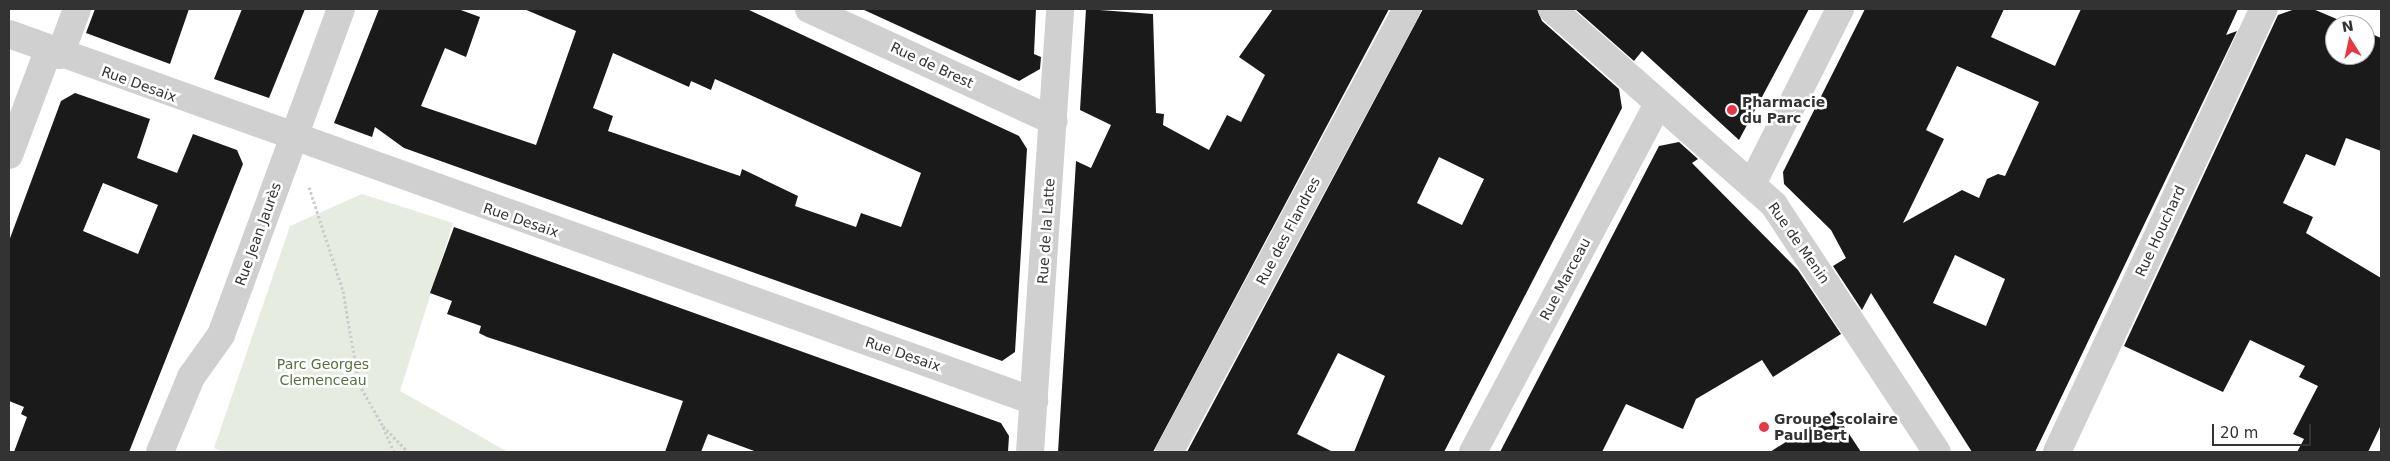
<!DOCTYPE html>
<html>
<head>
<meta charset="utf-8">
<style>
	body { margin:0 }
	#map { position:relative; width:2390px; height:461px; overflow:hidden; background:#fff; font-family:"DejaVu Sans",sans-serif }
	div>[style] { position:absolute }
	.green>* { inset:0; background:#e6ecdf }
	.building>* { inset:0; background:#1a1a1a }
	.path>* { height:3px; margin-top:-1.5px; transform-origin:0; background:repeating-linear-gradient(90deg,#cdcdcd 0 2.5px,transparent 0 5px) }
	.minor>* { height:28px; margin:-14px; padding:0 14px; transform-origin:14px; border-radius:14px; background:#d0d0d0 }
	.dots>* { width:14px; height:14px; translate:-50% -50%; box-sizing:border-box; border:2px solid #fff; border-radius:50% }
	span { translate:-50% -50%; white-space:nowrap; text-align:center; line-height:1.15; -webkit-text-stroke:5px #fff; paint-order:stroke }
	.street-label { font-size:14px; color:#333 }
	.poi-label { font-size:14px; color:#333; font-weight:700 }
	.left { translate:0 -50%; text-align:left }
	.park-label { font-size:14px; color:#56703f }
	.frame { position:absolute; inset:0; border:10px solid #333; pointer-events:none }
	.north { position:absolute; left:2325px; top:15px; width:50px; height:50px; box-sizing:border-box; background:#fff; border:1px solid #adadad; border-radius:50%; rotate:350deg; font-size:14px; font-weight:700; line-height:20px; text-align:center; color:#333 }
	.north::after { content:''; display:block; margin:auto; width:18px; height:22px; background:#e63946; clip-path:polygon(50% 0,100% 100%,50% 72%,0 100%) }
	.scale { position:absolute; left:2212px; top:424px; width:99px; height:22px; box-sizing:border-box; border:2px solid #333; border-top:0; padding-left:6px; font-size:15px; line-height:18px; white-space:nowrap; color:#333; -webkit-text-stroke:4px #fff; paint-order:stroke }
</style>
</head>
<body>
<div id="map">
	<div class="green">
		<i style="clip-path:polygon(362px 194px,453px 223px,400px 391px,508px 452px,224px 452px,214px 448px,290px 226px)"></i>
	</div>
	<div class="building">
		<i style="clip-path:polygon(95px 9px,189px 9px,170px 64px,86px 33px)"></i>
		<i style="clip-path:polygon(242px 9px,305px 9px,269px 98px,214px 79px)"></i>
		<i style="clip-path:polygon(evenodd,379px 9px,458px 9px,480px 17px,466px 57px,445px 48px,421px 106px,536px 145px,576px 31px,524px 9px,747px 9px,1019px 136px,1027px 149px,1015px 352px,1002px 361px,404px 148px,375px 127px,372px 137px,334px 123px,379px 9px,613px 53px,689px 87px,691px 81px,711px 90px,715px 79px,921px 173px,901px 227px,861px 213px,856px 227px,795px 206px,798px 196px,742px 169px,740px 176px,608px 131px,613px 116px,593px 108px,613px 53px)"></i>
		<i style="clip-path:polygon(862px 9px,1036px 9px,1034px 54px,1041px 57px,1040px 69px,1019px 81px)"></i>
		<i style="clip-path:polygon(1086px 9px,1153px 14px,1156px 113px,1164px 114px,1163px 125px,1209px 150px,1227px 115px,1241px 122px,1265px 75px,1239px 57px,1273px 9px,1389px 9px,1153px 452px,1058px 452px,1076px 161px,1091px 168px,1111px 125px,1080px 110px)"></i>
		<i style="clip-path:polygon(evenodd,1423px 9px,1537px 9px,1542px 21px,1619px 89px,1622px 108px,1444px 452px,1354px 452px,1385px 376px,1338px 353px,1297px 434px,1333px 452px,1187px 452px,1423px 9px,1439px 157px,1484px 179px,1462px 225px,1417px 203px,1439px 157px)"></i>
		<i style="clip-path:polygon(1575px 9px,1809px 9px,1739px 140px,1642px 51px,1634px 61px)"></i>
		<i style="clip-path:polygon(evenodd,1865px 9px,2004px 9px,1991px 37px,2055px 66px,2081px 9px,2238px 9px,2226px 35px,2237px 31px,2035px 452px,1972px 452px,1871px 293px,1862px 310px,1833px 266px,1846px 258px,1831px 230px,1784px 184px,1783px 172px,1865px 9px,1957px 66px,2039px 102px,2005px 176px,1998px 174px,1987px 179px,1979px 198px,1962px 190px,1903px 223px,1944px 139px,1926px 130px,1957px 66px,1865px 9px,1955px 255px,2005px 279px,1986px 326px,1933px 303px,1955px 255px)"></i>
		<i style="clip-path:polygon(2295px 9px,2313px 9px,2351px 25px,2335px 25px,2335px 55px,2365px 55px,2365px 31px,2381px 38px,2381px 151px,2346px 138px,2335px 166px,2306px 154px,2283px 203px,2313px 217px,2306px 233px,2381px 278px,2381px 425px,2368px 452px,2297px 452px,2304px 439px,2293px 434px,2318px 386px,2299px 377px,2305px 366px,2250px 340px,2223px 392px,2124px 346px,2278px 15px)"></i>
		<i style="clip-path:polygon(evenodd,75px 93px,150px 119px,137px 158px,177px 173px,193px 134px,237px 150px,243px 164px,129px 452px,14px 452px,27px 417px,21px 414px,24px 407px,9px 401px,9px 241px,61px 101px,75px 93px,103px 183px,158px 205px,138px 254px,83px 231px,103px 183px)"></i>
		<i style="clip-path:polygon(1679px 142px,1698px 159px,1692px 163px,1798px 270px,1841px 334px,1773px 377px,1762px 360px,1696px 399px,1683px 429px,1626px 404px,1602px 452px,1500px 452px,1659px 146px)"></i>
		<i style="clip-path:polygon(454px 227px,1001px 423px,1009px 436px,1008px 452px,757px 452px,708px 434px,701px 452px,665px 452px,683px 401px,487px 337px,479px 333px,481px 326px,447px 314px,452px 301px,430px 293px)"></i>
		<i style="clip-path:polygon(1834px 411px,1861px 452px,1770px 452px)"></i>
	</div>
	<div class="path">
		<i style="left:309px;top:187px;width:109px;rotate:71.9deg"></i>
		<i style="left:343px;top:291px;width:94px;rotate:80.2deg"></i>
		<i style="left:359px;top:384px;width:48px;rotate:60.3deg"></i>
		<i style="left:383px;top:426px;width:36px;rotate:46deg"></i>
		<i style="left:383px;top:427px;width:27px;rotate:66deg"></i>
	</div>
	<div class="minor">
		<i style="left:809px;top:9px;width:269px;rotate:24.6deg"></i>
		<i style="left:1552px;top:9px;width:296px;rotate:41.4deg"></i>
		<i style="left:1774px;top:205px;width:296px;rotate:56.6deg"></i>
		<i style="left:9px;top:34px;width:1089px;rotate:19.7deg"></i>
		<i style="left:60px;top:55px;width:49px;rotate:-69.7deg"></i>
		<i style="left:9px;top:155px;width:111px;rotate:-69.4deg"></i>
		<i style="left:1753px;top:182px;width:194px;rotate:-63.3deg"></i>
		<i style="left:160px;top:452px;width:81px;rotate:-67.5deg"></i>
		<i style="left:191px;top:377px;width:52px;rotate:-54.5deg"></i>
		<i style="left:221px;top:335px;width:347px;rotate:-69.8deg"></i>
		<i style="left:1030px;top:452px;width:444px;rotate:-86.1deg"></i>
		<i style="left:1169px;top:452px;width:503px;rotate:-61.75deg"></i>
		<i style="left:1473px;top:452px;width:392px;rotate:-62deg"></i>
		<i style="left:2057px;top:452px;width:489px;rotate:-65deg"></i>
	</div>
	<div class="dots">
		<i style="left:1732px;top:110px;background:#e63946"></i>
		<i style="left:1764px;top:427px;background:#e63946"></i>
	</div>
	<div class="street-label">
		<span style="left:932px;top:65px;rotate:25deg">Rue de Brest</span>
		<span style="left:139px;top:84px;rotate:20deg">Rue Desaix</span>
		<span style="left:521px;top:220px;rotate:19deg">Rue Desaix</span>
		<span style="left:1046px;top:231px;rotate:-86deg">Rue de la Latte</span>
		<span style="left:1288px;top:231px;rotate:-62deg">Rue des Flandres</span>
		<span style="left:2160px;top:231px;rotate:-65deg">Rue Houchard</span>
		<span style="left:258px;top:234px;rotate:-70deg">Rue Jean Jaurès</span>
		<span style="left:1799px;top:243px;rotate:55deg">Rue de Menin</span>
		<span style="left:1565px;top:279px;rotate:-62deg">Rue Marceau</span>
		<span style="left:903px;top:354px;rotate:19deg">Rue Desaix</span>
	</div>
	<div class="poi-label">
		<span class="left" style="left:1742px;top:110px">Pharmacie<br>du Parc</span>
		<span class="left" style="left:1774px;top:427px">Groupe scolaire<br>Paul Bert</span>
	</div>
	<div class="park-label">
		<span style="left:323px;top:372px">Parc Georges<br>Clemenceau</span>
	</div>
	<div class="frame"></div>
	<div class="north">N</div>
	<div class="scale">20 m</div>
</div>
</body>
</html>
